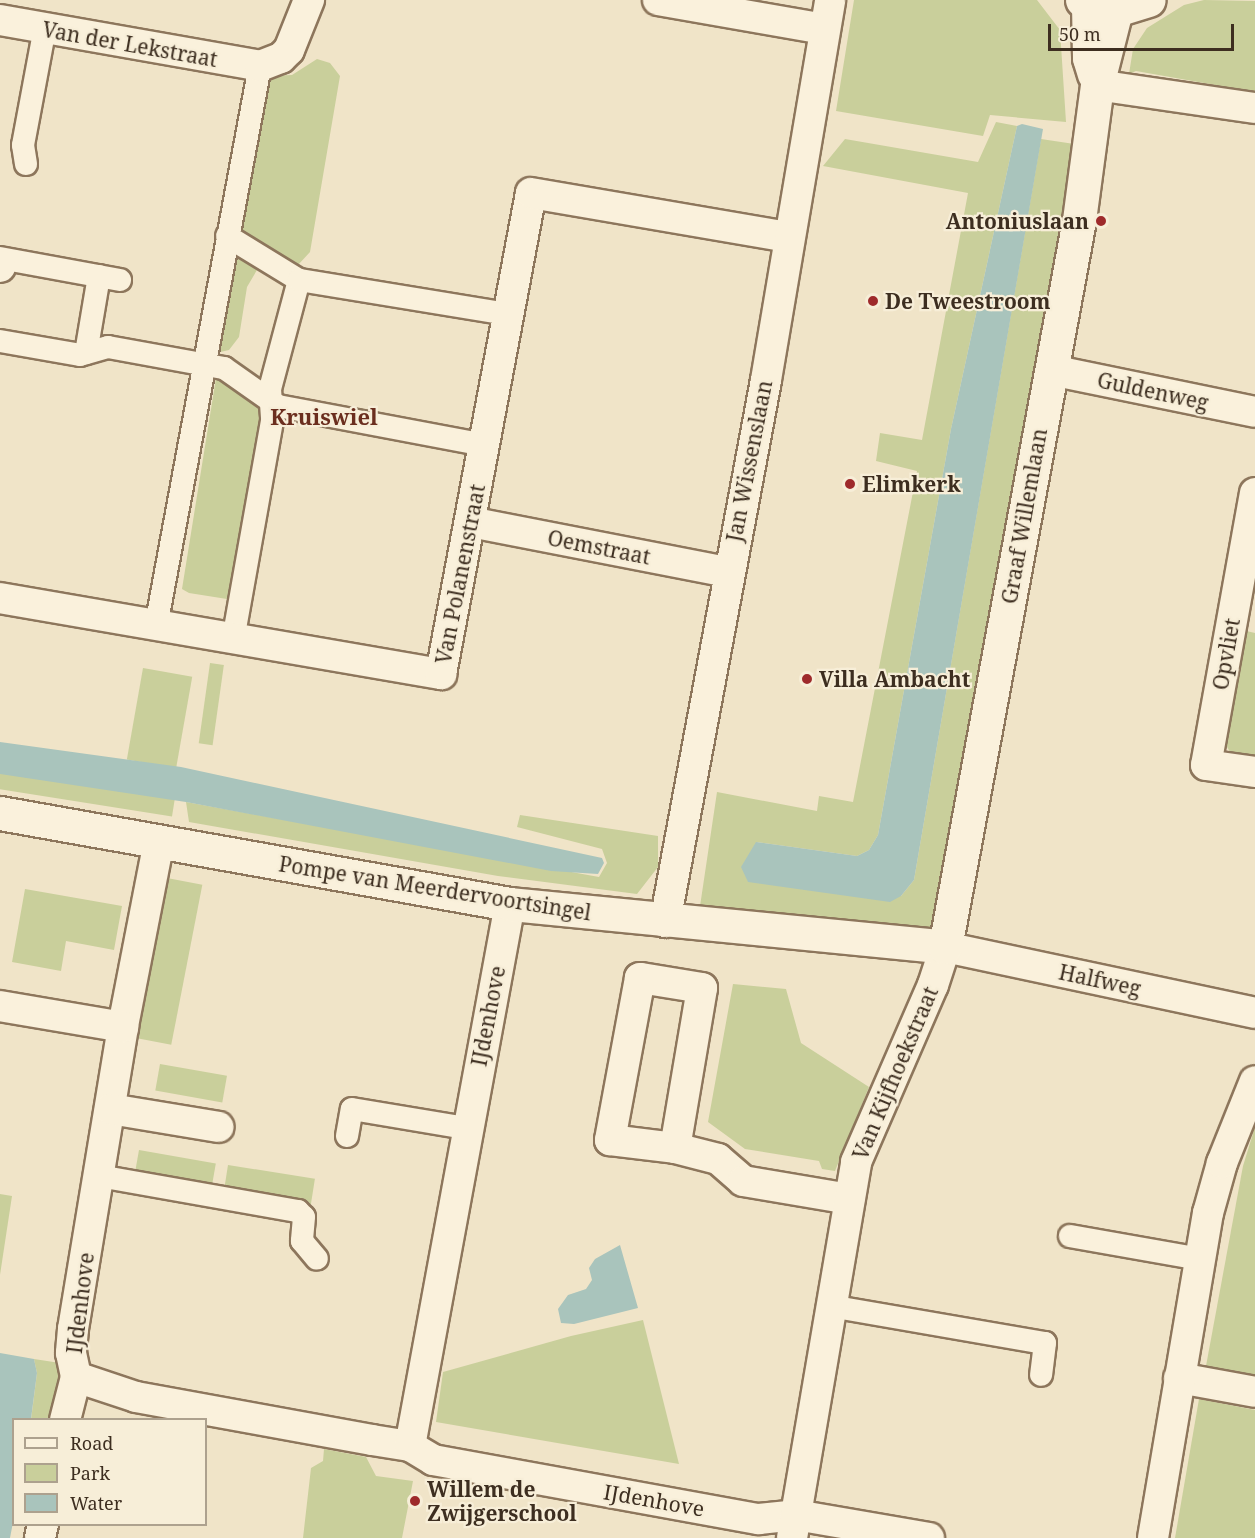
<!DOCTYPE html>
<html>
<head>
<meta charset="utf-8">
<style>
	body { margin:0 }
	#map { position:relative; width:1255px; height:1538px; overflow:hidden; background:#f0e4c8; font-family:"Noto Serif",serif }
	div>[style] { position:absolute }
	.green>* { inset:0; background:#c9cf9b; transform-origin:0 0 }
	.water>* { inset:0; background:#a9c4bc }
	.roads { filter:drop-shadow(2px 0 #8d765c) drop-shadow(-2px 0 #8d765c) drop-shadow(0 2px #8d765c) drop-shadow(0 -2px #8d765c) }
	.pedestrian>* { height:22px; margin:-11px; padding:0 11px; transform-origin:11px; border-radius:11px; background:#faf1dc }
	.minor>* { height:30px; margin:-15px; padding:0 15px; transform-origin:15px; border-radius:15px; background:#faf1dc }
	.tertiary>* { height:33px; margin:-16.5px; padding:0 16.5px; transform-origin:16.5px; border-radius:16.5px; background:#faf1dc }
	.secondary>* { height:33px; margin:-16.5px; padding:0 16.5px; transform-origin:16.5px; border-radius:16.5px; background:#faf1dc }
	.dots>* { width:16px; height:16px; translate:-50% -50%; box-sizing:border-box; border:3px solid #f7eed8; border-radius:50% }
	span { translate:-50% -50%; white-space:nowrap; text-align:center; line-height:1.15; -webkit-text-stroke:4.5px #f7eed8; paint-order:stroke }
	.street-label { font-size:21px; color:#3d2e20 }
	.poi-label { font-size:21px; color:#3d2e20; font-weight:700 }
	.right { translate:-100% -50%; text-align:right }
	.left { translate:0 -50%; text-align:left }
	.neighbourhood-label { font-size:22px; color:#6b2e1e; font-weight:700 }
	.legend { position:absolute; left:12px; top:1418px; width:195px; height:108px; box-sizing:border-box; background:#f7eed8; border:2px solid #ada18e; margin:0; padding:8px 10px; list-style:none; font-size:18px; color:#3d2e20 }
	.legend li { display:flex; align-items:center; gap:12px; height:30px }
	.legend b { width:30px; border:2px solid #ada18e }
	.scale { position:absolute; left:1048px; top:24px; width:186px; height:27px; box-sizing:border-box; border:3px solid #3d2e20; border-top:0; padding-left:8px; font-size:18px; line-height:21px; white-space:nowrap; color:#3d2e20; -webkit-text-stroke:4px #f7eed8; paint-order:stroke }
</style>
</head>
<body>
<div id="map">
	<div class="green">
		<i style="clip-path:polygon(854px 0,1037px 0,1060px 30px,1066px 122px,990px 115px,983px 136px,836px 111px)"></i>
		<i style="clip-path:polygon(1204px 0,1255px 1px,1255px 92px,1136px 71px,1129px 74px,1133px 49px,1147px 28px,1184px 5px)"></i>
		<i style="clip-path:polygon(317px 59px,330px 63px,340px 76px,310px 252px,298px 265px,264px 258px,247px 287px,239px 337px,229px 350px,216px 353px,265px 76px,292px 75px)"></i>
		<i style="clip-path:polygon(996px 122px,1017px 126px,951px 429px,878px 835px,869px 850px,857px 856px,756px 842px,901px 896px,914px 880px,1041px 139px,1081px 145px,933px 926px,925px 938px,699px 913px,717px 792px,817px 811px,819px 796px,853px 802px,917px 471px,876px 461px,880px 433px,922px 440px,968px 193px,823px 166px,845px 139px,978px 162px)"></i>
		<i style="clip-path:polygon(216px 378px,238px 378px,278px 421px,246px 602px,189px 593px,182px 589px)"></i>
		<i style="clip-path:polygon(1242px 630px,1255px 633px,1255px 761px,1233px 757px,1223px 740px)"></i>
		<i style="left:210px;top:663px;width:14px;height:81px;rotate:8deg"></i>
		<i style="left:143px;top:668px;width:50px;height:93px;rotate:10deg"></i>
		<i style="left:0;top:771px;width:177px;height:18px;rotate:9deg"></i>
		<i style="clip-path:polygon(186px 802px,599px 877px,607px 863px,602px 849px,517px 827px,520px 815px,658px 836px,658px 867px,637px 894px,498px 876px,189px 822px)"></i>
		<i style="left:167px;top:878px;width:36px;height:163px;rotate:11deg"></i>
		<i style="clip-path:polygon(25px 889px,122px 906px,114px 950px,66px 941px,61px 971px,12px 962px)"></i>
		<i style="clip-path:polygon(733px 984px,786px 989px,801px 1043px,869px 1087px,835px 1171px,822px 1169px,819px 1161px,745px 1149px,708px 1122px)"></i>
		<i style="left:160px;top:1064px;width:68px;height:27px;rotate:10deg"></i>
		<i style="clip-path:polygon(1255px 1127px,1255px 1375px,1206px 1366px,1243px 1166px)"></i>
		<i style="left:139px;top:1150px;width:78px;height:27px;rotate:10deg"></i>
		<i style="left:228px;top:1165px;width:88px;height:30px;rotate:9deg"></i>
		<i style="clip-path:polygon(0 1194px,12px 1196px,0 1275px)"></i>
		<i style="clip-path:polygon(643px 1320px,679px 1464px,436px 1422px,443px 1372px,571px 1336px)"></i>
		<i style="clip-path:polygon(34px 1359px,60px 1363px,62px 1381px,54px 1419px,31px 1420px,37px 1373px)"></i>
		<i style="clip-path:polygon(1199px 1399px,1255px 1410px,1255px 1538px,1175px 1538px)"></i>
		<i style="clip-path:polygon(324px 1449px,366px 1457px,376px 1476px,413px 1481px,402px 1538px,303px 1538px,311px 1468px,323px 1461px)"></i>
	</div>
	<div class="water">
		<i style="clip-path:polygon(1022px 124px,1043px 129px,914px 880px,901px 896px,890px 902px,748px 882px,741px 867px,756px 842px,857px 856px,869px 850px,878px 835px,951px 429px,1017px 126px)"></i>
		<i style="clip-path:polygon(0 742px,181px 767px,602px 858px,604px 863px,598px 874px,551px 871px,186px 802px,0 774px)"></i>
		<i style="clip-path:polygon(620px 1245px,638px 1308px,574px 1324px,561px 1323px,558px 1309px,568px 1295px,586px 1289px,592px 1280px,589px 1268px,595px 1259px)"></i>
		<i style="clip-path:polygon(0 1353px,34px 1359px,37px 1373px,31px 1419px,14px 1420px,14px 1517px,10px 1538px,0 1538px)"></i>
	</div>
	<div class="roads">
		<div class="pedestrian">
			<i style="left:26px;top:164px;width:19px;rotate:-99deg"></i>
			<i style="left:23px;top:145px;width:119px;rotate:-79.4deg"></i>
			<i style="left:227px;top:236px;width:84px;rotate:31.4deg"></i>
			<i style="left:299px;top:280px;width:113px;rotate:104.9deg"></i>
			<i style="left:270px;top:389px;width:32px;rotate:86deg"></i>
			<i style="left:272px;top:421px;width:222px;rotate:100.1deg"></i>
			<i style="left:0;top:258px;width:122px;rotate:10.4deg"></i>
			<i style="left:299px;top:280px;width:210px;rotate:9.3deg"></i>
			<i style="left:0;top:341px;width:81px;rotate:9.9deg"></i>
			<i style="left:80px;top:355px;width:29px;rotate:-16deg"></i>
			<i style="left:108px;top:347px;width:118px;rotate:10.3deg"></i>
			<i style="left:224px;top:368px;width:66px;rotate:35.1deg"></i>
			<i style="left:278px;top:406px;width:211px;rotate:10.7deg"></i>
			<i style="left:86px;top:353px;width:78px;rotate:-80.4deg"></i>
			<i style="left:156px;top:626px;width:570px;rotate:-79.48deg"></i>
			<i style="left:347px;top:1136px;width:27px;rotate:-80deg"></i>
			<i style="left:352px;top:1109px;width:116px;rotate:9.5deg"></i>
			<i style="left:99px;top:1176px;width:202px;rotate:10deg"></i>
			<i style="left:298px;top:1211px;width:8px;rotate:45deg"></i>
			<i style="left:304px;top:1217px;width:24px;rotate:95deg"></i>
			<i style="left:302px;top:1241px;width:23px;rotate:50deg"></i>
			<i style="left:1070px;top:1236px;width:132px;rotate:10deg"></i>
			<i style="left:830px;top:1306px;width:218px;rotate:9.8deg"></i>
			<i style="left:1045px;top:1343px;width:32px;rotate:97deg"></i>
		</div>
		<div class="minor">
			<i style="left:658px;top:0;width:169px;rotate:9.9deg"></i>
			<i style="left:0;top:20px;width:264px;rotate:10deg"></i>
			<i style="left:260px;top:66px;width:22px;rotate:-21deg"></i>
			<i style="left:281px;top:58px;width:11px;rotate:-45deg"></i>
			<i style="left:289px;top:50px;width:54px;rotate:-68.2deg"></i>
			<i style="left:1097px;top:85px;width:160px;rotate:8.3deg"></i>
			<i style="left:0;top:267px;width:1px;rotate:-90deg"></i>
			<i style="left:1051px;top:370px;width:208px;rotate:11.6deg"></i>
			<i style="left:1255px;top:493px;width:276px;rotate:100.2deg"></i>
			<i style="left:1206px;top:765px;width:49px;rotate:8.1deg"></i>
			<i style="left:470px;top:522px;width:262px;rotate:11deg"></i>
			<i style="left:0;top:598px;width:448px;rotate:9.8deg"></i>
			<i style="left:441px;top:674px;width:489px;rotate:-79.4deg"></i>
			<i style="left:531px;top:193px;width:262px;rotate:9.7deg"></i>
			<i style="left:159px;top:841px;width:189px;rotate:101deg"></i>
			<i style="left:123px;top:1027px;width:306px;rotate:99.4deg"></i>
			<i style="left:73px;top:1329px;width:24px;rotate:95deg"></i>
			<i style="left:71px;top:1353px;width:25px;rotate:78deg"></i>
			<i style="left:76px;top:1377px;width:63px;rotate:18.4deg"></i>
			<i style="left:136px;top:1397px;width:240px;rotate:10.3deg"></i>
			<i style="left:372px;top:1440px;width:38px;rotate:9deg"></i>
			<i style="left:410px;top:1446px;width:551px;rotate:-79.55deg"></i>
			<i style="left:665px;top:922px;width:551px;rotate:-79.44deg"></i>
			<i style="left:766px;top:380px;width:385px;rotate:-80.4deg"></i>
			<i style="left:0;top:1006px;width:125px;rotate:9.7deg"></i>
			<i style="left:110px;top:1109px;width:110px;rotate:9.4deg"></i>
			<i style="left:675px;top:1148px;width:162px;rotate:-80.4deg"></i>
			<i style="left:702px;top:988px;width:63px;rotate:-170.8deg"></i>
			<i style="left:640px;top:978px;width:165px;rotate:100.5deg"></i>
			<i style="left:610px;top:1140px;width:65px;rotate:7deg"></i>
			<i style="left:675px;top:1148px;width:44px;rotate:14.3deg"></i>
			<i style="left:718px;top:1159px;width:33px;rotate:41deg"></i>
			<i style="left:743px;top:1181px;width:108px;rotate:9.6deg"></i>
			<i style="left:1179px;top:1378px;width:77px;rotate:10.4deg"></i>
			<i style="left:65px;top:1420px;width:44px;rotate:-75.7deg"></i>
			<i style="left:410px;top:1446px;width:27px;rotate:31deg"></i>
			<i style="left:433px;top:1460px;width:331px;rotate:10.3deg"></i>
			<i style="left:759px;top:1519px;width:37px;rotate:-6deg"></i>
			<i style="left:796px;top:1515px;width:135px;rotate:9.8deg"></i>
			<i style="left:40px;top:1538px;width:14px;rotate:-78deg"></i>
			<i style="left:792px;top:1538px;width:381px;rotate:-80.3deg"></i>
			<i style="left:856px;top:1162px;width:193px;rotate:-66.5deg"></i>
			<i style="left:933px;top:985px;width:40px;rotate:-72deg"></i>
			<i style="left:945px;top:947px;width:317px;rotate:12deg"></i>
			<i style="left:1153px;top:1538px;width:330px;rotate:-80.4deg"></i>
			<i style="left:1208px;top:1213px;width:52px;rotate:-74.4deg"></i>
			<i style="left:1222px;top:1163px;width:88px;rotate:-68.1deg"></i>
		</div>
		<div class="tertiary">
			<i style="left:1088px;top:4px;width:54px;rotate:88.9deg"></i>
			<i style="left:1089px;top:58px;width:17px;rotate:73deg"></i>
			<i style="left:0;top:813px;width:518px;rotate:10.12deg"></i>
			<i style="left:510px;top:904px;width:437px;rotate:5.6deg"></i>
			<i style="left:945px;top:947px;width:739px;rotate:-79.56deg"></i>
			<i style="left:1079px;top:220px;width:136px;rotate:-82.4deg"></i>
			<i style="left:1097px;top:85px;width:77px;rotate:-75.8deg"></i>
		</div>
		<div class="secondary">
			<i style="left:1082px;top:0;width:35px;rotate:16deg"></i>
			<i style="left:1116px;top:10px;width:34px;rotate:-17deg"></i>
		</div>
	</div>
	<div class="dots">
		<i style="left:1101px;top:221px;background:#9e2a2b"></i>
		<i style="left:873px;top:301px;background:#9e2a2b"></i>
		<i style="left:850px;top:484px;background:#9e2a2b"></i>
		<i style="left:807px;top:679px;background:#9e2a2b"></i>
		<i style="left:415px;top:1501px;background:#9e2a2b"></i>
	</div>
	<div class="street-label">
		<span style="left:130px;top:44px;rotate:10deg">Van der Lekstraat</span>
		<span style="left:1153px;top:391px;rotate:12deg">Guldenweg</span>
		<span style="left:749px;top:461px;rotate:-79deg">Jan Wissenslaan</span>
		<span style="left:1024px;top:516px;rotate:-80deg">Graaf Willemlaan</span>
		<span style="left:599px;top:547px;rotate:11deg">Oemstraat</span>
		<span style="left:460px;top:574px;rotate:-79deg">Van Polanenstraat</span>
		<span style="left:1226px;top:654px;rotate:-80deg">Opvliet</span>
		<span style="left:435px;top:888px;rotate:9deg">Pompe van Meerdervoortsingel</span>
		<span style="left:1100px;top:980px;rotate:12deg">Halfweg</span>
		<span style="left:488px;top:1016px;rotate:-79deg">IJdenhove</span>
		<span style="left:895px;top:1073px;rotate:-67deg">Van Kijfhoekstraat</span>
		<span style="left:80px;top:1303px;rotate:-83deg">IJdenhove</span>
		<span style="left:654px;top:1500px;rotate:10deg">IJdenhove</span>
	</div>
	<div class="poi-label">
		<span class="right" style="left:1089px;top:221px">Antoniuslaan</span>
		<span class="left" style="left:885px;top:301px">De Tweestroom</span>
		<span class="left" style="left:862px;top:484px">Elimkerk</span>
		<span class="left" style="left:819px;top:679px">Villa Ambacht</span>
		<span class="left" style="left:427px;top:1501px">Willem de<br>Zwijgerschool</span>
	</div>
	<div class="neighbourhood-label">
		<span style="left:324px;top:417px">Kruiswiel</span>
	</div>
	<ul class="legend">
	<li><b style="height:8px;background:#faf1dc"></b>Road</li>
	<li><b style="height:16px;background:#c9cf9b"></b>Park</li>
	<li><b style="height:16px;background:#a9c4bc"></b>Water</li>
	</ul>
	<div class="scale">50 m</div>
</div>
</body>
</html>
